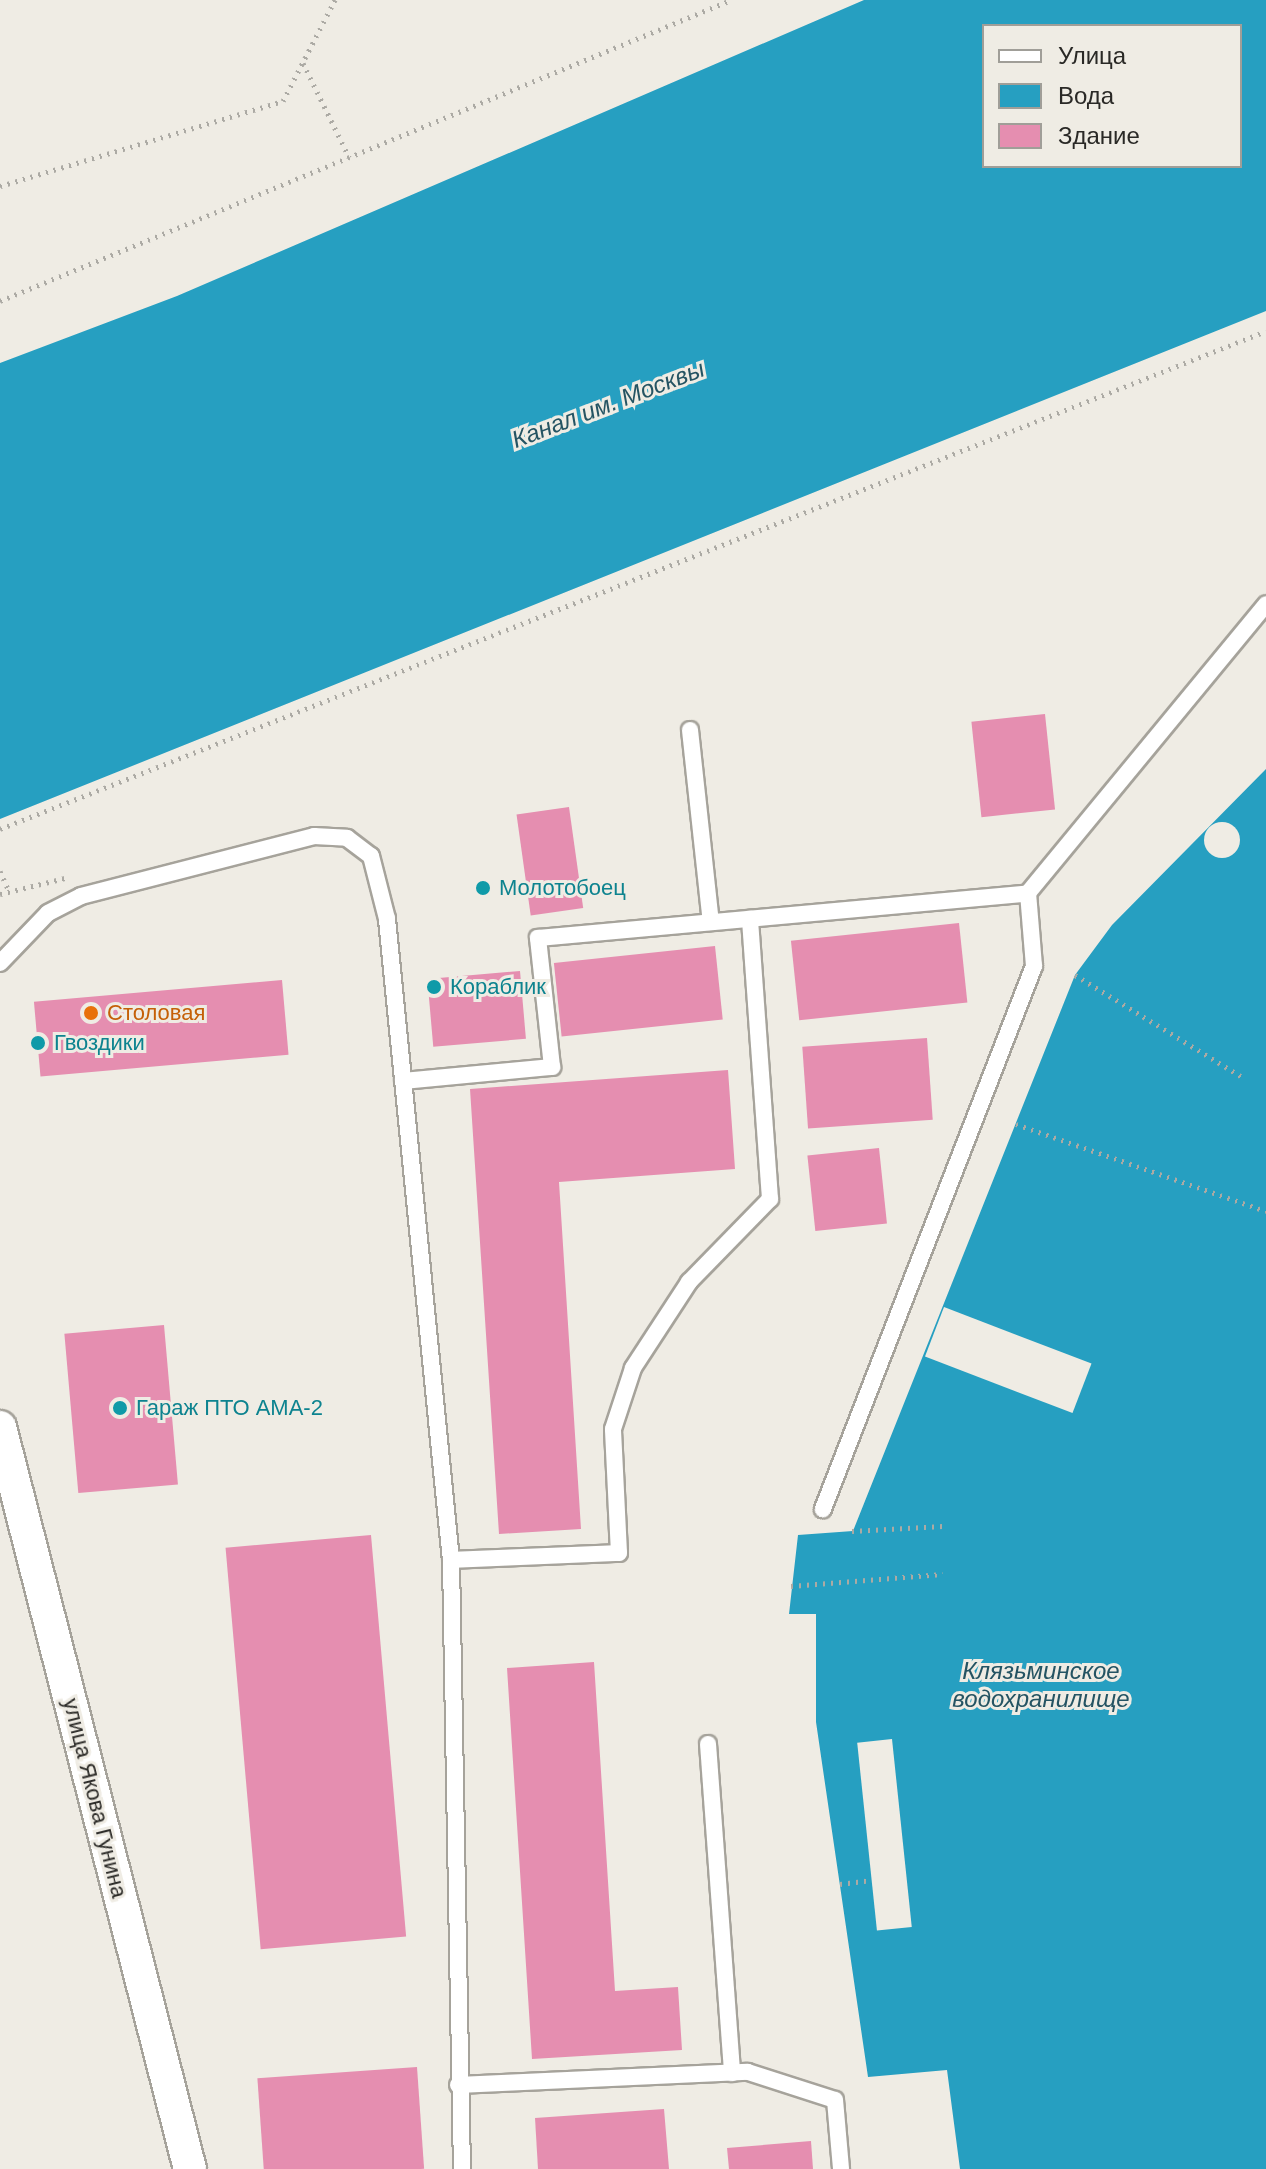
<!DOCTYPE html>
<html>
<head>
<meta charset="utf-8">
<style>
	body { margin:0 }
	#map { position:relative; width:1266px; height:2169px; overflow:hidden; background:#efece4; font-family:Helvetica,sans-serif }
	div>[style] { position:absolute }
	.water>* { inset:0; background:#269fc1 }
	.pier>* { inset:0; background:#efece4; transform-origin:0 0 }
	.round { border-radius:50% }
	.building>* { inset:0; background:#e58eb0; transform-origin:0 0 }
	.path>* { height:5px; margin-top:-2.5px; transform-origin:0; background:repeating-linear-gradient(90deg,#acaaa4 0 2px,transparent 0 8px) }
	.roads { filter:drop-shadow(2px 0 #a6a39b) drop-shadow(-2px 0 #a6a39b) drop-shadow(0 2px #a6a39b) drop-shadow(0 -2px #a6a39b) }
	.lane>* { height:16px; margin:-8px; padding:0 8px; transform-origin:8px; border-radius:8px; background:#fff }
	.street>* { height:32px; margin:-16px; padding:0 16px; transform-origin:16px; border-radius:16px; background:#fff }
	.dots>* { width:22px; height:22px; translate:-50% -50%; box-sizing:border-box; border:4px solid #efece4; border-radius:50% }
	span { translate:-50% -50%; white-space:nowrap; text-align:center; line-height:1.15; -webkit-text-stroke:6px #efece4; paint-order:stroke }
	.culture-label { font-size:22px; color:#0d838f }
	.left { translate:0 -50%; text-align:left }
	.food-label { font-size:22px; color:#c56008 }
	.street-label { font-size:22px; color:#2a2926 }
	.water-label { font-size:24px; color:#255463; font-style:italic }
	.legend { position:absolute; left:982px; top:24px; width:260px; height:144px; box-sizing:border-box; background:#efece4; border:2px solid #a09e98; margin:0; padding:10px 14px; list-style:none; font-size:24px; color:#2a2926 }
	.legend li { display:flex; align-items:center; gap:16px; height:40px }
	.legend b { width:40px; border:2px solid #a09e98 }
</style>
</head>
<body>
<div id="map">
	<div class="water">
		<i style="clip-path:polygon(evenodd,864px 0,1266px 0,1266px 311px,0 819px,0 363px,177px 296px,864px 0,1240px 26px,1240px 166px,984px 166px,984px 26px,1240px 26px)"></i>
		<i style="clip-path:polygon(1266px 769px,1266px 2169px,960px 2169px,947px 2070px,868px 2077px,816px 1722px,816px 1614px,789px 1614px,798px 1535px,853px 1531px,1075px 975px,1112px 925px)"></i>
	</div>
	<div class="pier">
		<i class="round" style="left:1204px;top:822px;width:36px;height:36px"></i>
		<i style="left:944px;top:1307px;width:158px;height:53px;rotate:21deg"></i>
		<i style="left:892px;top:1739px;width:189px;height:35px;rotate:84deg"></i>
	</div>
	<div class="building">
		<i style="left:1045px;top:714px;width:96px;height:74px;rotate:84deg"></i>
		<i style="left:569px;top:807px;width:102px;height:53px;rotate:82deg"></i>
		<i style="left:959px;top:923px;width:80px;height:169px;rotate:84deg"></i>
		<i style="left:715px;top:946px;width:74px;height:162px;rotate:84deg"></i>
		<i style="left:520px;top:971px;width:68px;height:93px;rotate:85deg"></i>
		<i style="left:282px;top:980px;width:75px;height:249px;rotate:85deg"></i>
		<i style="left:927px;top:1038px;width:82px;height:125px;rotate:86deg"></i>
		<i style="clip-path:polygon(728px 1070px,735px 1169px,559px 1182px,581px 1529px,499px 1534px,470px 1089px)"></i>
		<i style="left:879px;top:1148px;width:76px;height:72px;rotate:84deg"></i>
		<i style="left:164px;top:1325px;width:160px;height:100px;rotate:85deg"></i>
		<i style="left:371px;top:1535px;width:403px;height:146px;rotate:85deg"></i>
		<i style="clip-path:polygon(594px 1662px,615px 1991px,678px 1987px,682px 2050px,532px 2059px,507px 1668px)"></i>
		<i style="left:417px;top:2067px;width:102px;height:160px;rotate:86deg"></i>
		<i style="clip-path:polygon(664px 2109px,669px 2169px,538px 2169px,535px 2118px)"></i>
		<i style="clip-path:polygon(811px 2141px,813px 2169px,729px 2169px,727px 2148px)"></i>
	</div>
	<div class="path">
		<i style="left:303px;top:63px;width:105px;rotate:63.9deg"></i>
		<i style="left:0;top:186px;width:295px;rotate:-16.7deg"></i>
		<i style="left:283px;top:101px;width:114px;rotate:-62.8deg"></i>
		<i style="left:0;top:301px;width:791px;rotate:-22.38deg"></i>
		<i style="left:0;top:829px;width:1360px;rotate:-21.47deg"></i>
		<i style="left:0;top:871px;width:22px;rotate:66deg"></i>
		<i style="left:0;top:894px;width:67px;rotate:-13.8deg"></i>
		<i style="left:1075px;top:975px;width:196px;rotate:31.4deg"></i>
		<i style="left:1016px;top:1124px;width:265px;rotate:19.2deg"></i>
		<i style="left:852px;top:1531px;width:91px;rotate:-3.1deg"></i>
		<i style="left:791px;top:1586px;width:152px;rotate:-4.5deg"></i>
		<i style="left:840px;top:1884px;width:32px;rotate:-7deg"></i>
	</div>
	<div class="roads">
		<div class="lane">
			<i style="left:690px;top:730px;width:193px;rotate:83.8deg"></i>
			<i style="left:1028px;top:893px;width:374px;rotate:-50.5deg"></i>
			<i style="left:0;top:963px;width:69px;rotate:-46.2deg"></i>
			<i style="left:48px;top:913px;width:37px;rotate:-27deg"></i>
			<i style="left:81px;top:896px;width:241px;rotate:-14.4deg"></i>
			<i style="left:314px;top:836px;width:33px;rotate:3deg"></i>
			<i style="left:347px;top:838px;width:30px;rotate:37deg"></i>
			<i style="left:371px;top:856px;width:65px;rotate:75.7deg"></i>
			<i style="left:387px;top:919px;width:644px;rotate:84.3deg"></i>
			<i style="left:451px;top:1560px;width:609px;rotate:88.97deg"></i>
			<i style="left:403px;top:1081px;width:150px;rotate:-5.4deg"></i>
			<i style="left:552px;top:1067px;width:130px;rotate:-96.2deg"></i>
			<i style="left:538px;top:938px;width:492px;rotate:-5.2deg"></i>
			<i style="left:1028px;top:893px;width:73px;rotate:85.3deg"></i>
			<i style="left:1034px;top:966px;width:583px;rotate:111.24deg"></i>
			<i style="left:451px;top:1560px;width:168px;rotate:-2.4deg"></i>
			<i style="left:619px;top:1553px;width:124px;rotate:-92.8deg"></i>
			<i style="left:613px;top:1429px;width:64px;rotate:-71.8deg"></i>
			<i style="left:633px;top:1368px;width:103px;rotate:-56.9deg"></i>
			<i style="left:689px;top:1282px;width:116px;rotate:-45.7deg"></i>
			<i style="left:770px;top:1199px;width:281px;rotate:-94.1deg"></i>
			<i style="left:708px;top:1744px;width:330px;rotate:85.8deg"></i>
			<i style="left:458px;top:2085px;width:290px;rotate:-2.6deg"></i>
			<i style="left:748px;top:2072px;width:91px;rotate:17.8deg"></i>
			<i style="left:835px;top:2100px;width:69px;rotate:85deg"></i>
		</div>
		<div class="street">
			<i style="left:0;top:1427px;width:766px;rotate:75.64deg"></i>
		</div>
	</div>
	<div class="dots">
		<i style="left:483px;top:888px;background:#0f9aa8"></i>
		<i style="left:434px;top:987px;background:#0f9aa8"></i>
		<i style="left:91px;top:1013px;background:#e8710a"></i>
		<i style="left:38px;top:1043px;background:#0f9aa8"></i>
		<i style="left:120px;top:1408px;background:#0f9aa8"></i>
	</div>
	<div class="culture-label">
		<span class="left" style="left:499px;top:888px">Молотобоец</span>
		<span class="left" style="left:450px;top:987px">Кораблик</span>
		<span class="left" style="left:54px;top:1043px">Гвоздики</span>
		<span class="left" style="left:136px;top:1408px">Гараж ПТО АМА-2</span>
	</div>
	<div class="food-label">
		<span class="left" style="left:107px;top:1013px">Столовая</span>
	</div>
	<div class="street-label">
		<span style="left:95px;top:1798px;rotate:76deg">улица Якова Гунина</span>
	</div>
	<div class="water-label">
		<span style="left:608px;top:404px;rotate:-21deg">Канал им. Москвы</span>
		<span style="left:1041px;top:1685px">Клязьминское<br>водохранилище</span>
	</div>
	<ul class="legend">
	<li><b style="height:10px;background:#fff"></b>Улица</li>
	<li><b style="height:22px;background:#269fc1"></b>Вода</li>
	<li><b style="height:22px;background:#e58eb0"></b>Здание</li>
	</ul>
</div>
</body>
</html>
